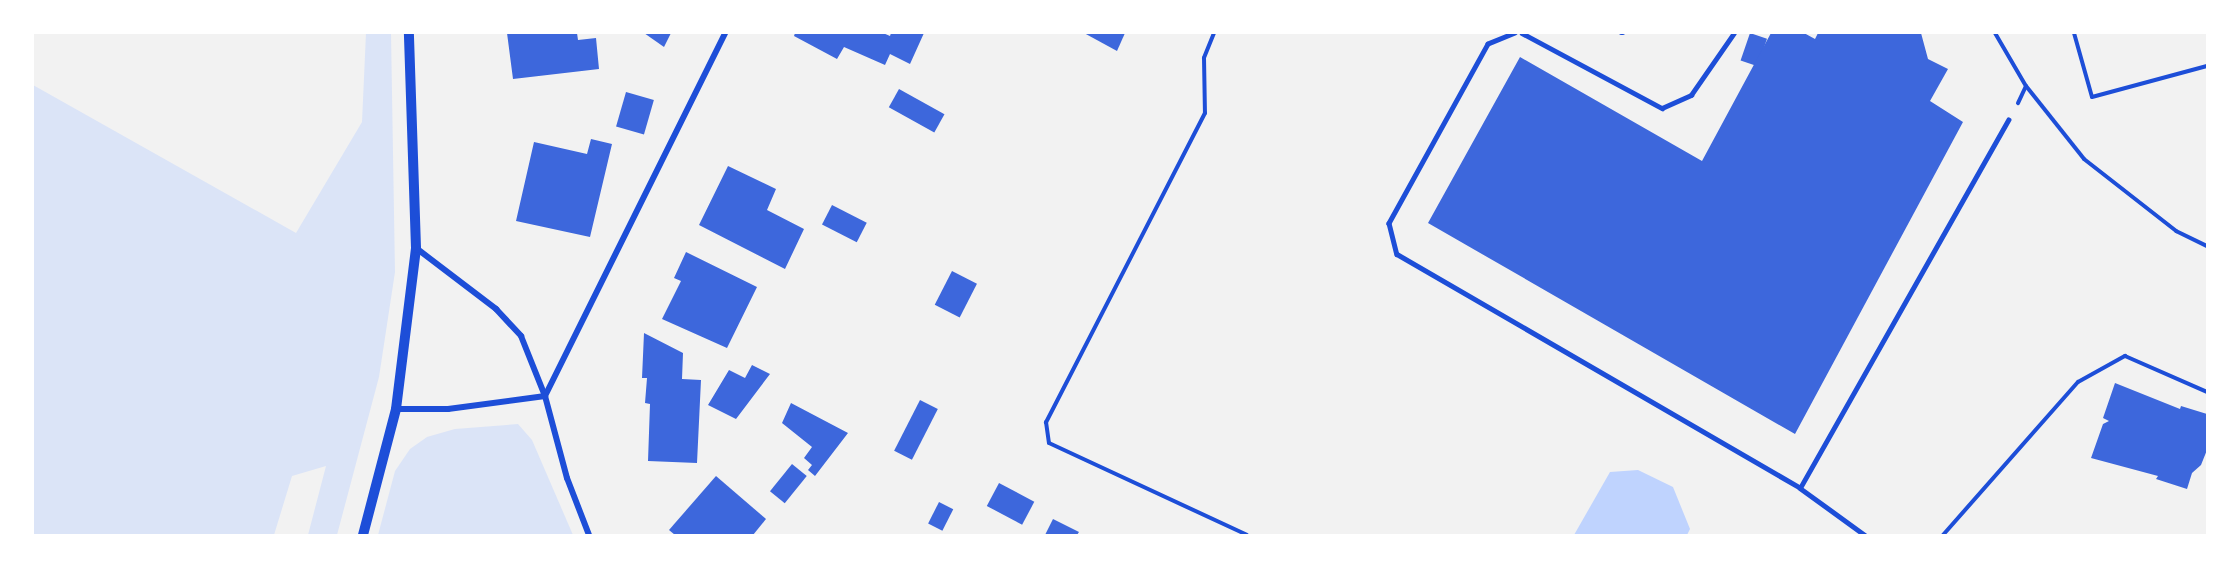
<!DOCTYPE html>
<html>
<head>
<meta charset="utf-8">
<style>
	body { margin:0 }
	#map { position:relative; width:2240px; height:568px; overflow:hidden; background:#f2f2f2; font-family:"Varela Round",sans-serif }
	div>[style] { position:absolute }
	.green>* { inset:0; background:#dbe4f7 }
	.water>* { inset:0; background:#bfd3fe }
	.building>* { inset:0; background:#3d67dc; transform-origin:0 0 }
	.path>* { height:4px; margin:-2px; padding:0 2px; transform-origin:2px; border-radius:2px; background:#1d4ed8 }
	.service>* { height:4.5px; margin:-2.25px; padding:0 2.25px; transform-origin:2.25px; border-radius:2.25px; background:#1d4ed8 }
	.minor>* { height:6px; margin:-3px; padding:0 3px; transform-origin:3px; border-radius:3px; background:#1d4ed8 }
	.tertiary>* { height:10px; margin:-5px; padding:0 5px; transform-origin:5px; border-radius:5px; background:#1d4ed8 }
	span { translate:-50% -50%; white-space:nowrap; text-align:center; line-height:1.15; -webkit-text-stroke:4.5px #fff; paint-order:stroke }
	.frame { position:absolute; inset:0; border:34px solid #fff; pointer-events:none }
</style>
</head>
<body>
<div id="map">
	<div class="green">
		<i style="clip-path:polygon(366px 33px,391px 33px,395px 272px,379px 377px,337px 535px,308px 535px,326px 466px,292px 476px,274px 535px,33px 535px,33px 85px,296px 233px,362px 122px)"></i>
		<i style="clip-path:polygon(518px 424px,532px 440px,573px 535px,378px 535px,395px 471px,410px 449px,427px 437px,455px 429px)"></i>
	</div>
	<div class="water">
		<i style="clip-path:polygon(1638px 470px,1673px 487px,1690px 529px,1687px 535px,1574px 535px,1610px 472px)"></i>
	</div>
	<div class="building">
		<i style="clip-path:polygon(507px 33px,577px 33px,578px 40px,596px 38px,599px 69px,513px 79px)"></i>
		<i style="clip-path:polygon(644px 33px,671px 33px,664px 47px)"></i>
		<i style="clip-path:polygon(795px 33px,883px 33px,890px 36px,891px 33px,924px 33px,910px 64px,890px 54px,885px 65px,844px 47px,837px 59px,794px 36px)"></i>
		<i style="clip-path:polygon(1084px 33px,1125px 33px,1117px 51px)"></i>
		<i style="left:1750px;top:33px;width:18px;height:29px;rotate:19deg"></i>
		<i style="clip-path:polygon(1771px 33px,1804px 33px,1815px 39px,1818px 33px,1921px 33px,1928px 59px,1948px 69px,1930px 101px,1963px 122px,1795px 434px,1428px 223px,1520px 57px,1702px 161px)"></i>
		<i style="left:899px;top:89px;width:52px;height:21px;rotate:29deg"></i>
		<i style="left:626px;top:92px;width:29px;height:36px;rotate:16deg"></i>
		<i style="clip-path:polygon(591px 139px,612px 144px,590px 237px,516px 221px,534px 142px,587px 154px)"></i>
		<i style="clip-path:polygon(728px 166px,776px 189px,767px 210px,804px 229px,785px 269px,699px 225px)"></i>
		<i style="left:832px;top:205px;width:39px;height:22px;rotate:27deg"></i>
		<i style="clip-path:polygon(686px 252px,757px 287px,727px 348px,662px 319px,681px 281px,674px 278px)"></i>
		<i style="left:952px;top:271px;width:28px;height:38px;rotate:27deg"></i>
		<i style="clip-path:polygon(644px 333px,683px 353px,682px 379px,701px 380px,697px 463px,648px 461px,650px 404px,645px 403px,647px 378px,642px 378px)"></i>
		<i style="clip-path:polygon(752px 365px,770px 374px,736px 419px,708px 405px,729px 370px,745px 378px)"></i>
		<i style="clip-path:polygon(2115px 383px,2180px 409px,2181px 406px,2207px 414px,2207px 450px,2201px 465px,2192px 473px,2187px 489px,2156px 479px,2158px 476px,2091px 458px,2103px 424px,2109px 421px,2103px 418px)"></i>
		<i style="left:920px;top:400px;width:20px;height:57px;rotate:27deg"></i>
		<i style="clip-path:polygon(791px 403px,848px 433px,815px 476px,808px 470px,812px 465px,804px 458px,812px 447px,782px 423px)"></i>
		<i style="left:792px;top:464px;width:19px;height:35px;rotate:39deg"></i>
		<i style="clip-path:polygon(716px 476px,766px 519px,753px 535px,675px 535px,669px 530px)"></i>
		<i style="left:999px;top:483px;width:40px;height:26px;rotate:28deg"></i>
		<i style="left:939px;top:502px;width:16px;height:24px;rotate:27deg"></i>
		<i style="clip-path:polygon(1053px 519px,1079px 532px,1077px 535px,1045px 535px)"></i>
	</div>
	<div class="path">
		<i style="left:1214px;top:33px;width:27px;rotate:112deg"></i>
		<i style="left:1204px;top:58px;width:55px;rotate:89deg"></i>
		<i style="left:1205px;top:113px;width:348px;rotate:117.2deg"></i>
		<i style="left:1046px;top:422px;width:21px;rotate:82deg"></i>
		<i style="left:1049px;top:443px;width:218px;rotate:24.9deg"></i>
		<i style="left:1621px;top:33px;width:2px"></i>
		<i style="left:1995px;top:33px;width:61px;rotate:59.7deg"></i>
		<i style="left:2026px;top:86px;width:19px;rotate:115deg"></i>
		<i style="left:2074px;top:33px;width:66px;rotate:74.3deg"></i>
		<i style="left:2092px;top:97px;width:119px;rotate:-15.1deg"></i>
		<i style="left:2026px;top:86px;width:93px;rotate:51.5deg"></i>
		<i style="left:2084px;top:159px;width:117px;rotate:38deg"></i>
		<i style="left:2176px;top:231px;width:34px;rotate:26deg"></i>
		<i style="left:1943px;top:535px;width:204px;rotate:-48.6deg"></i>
		<i style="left:2078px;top:382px;width:54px;rotate:-29deg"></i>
		<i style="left:2125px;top:356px;width:90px;rotate:23.7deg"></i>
	</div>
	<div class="service">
		<i style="left:1515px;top:33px;width:29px;rotate:158deg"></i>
		<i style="left:1488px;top:44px;width:205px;rotate:118.9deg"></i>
		<i style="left:1389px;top:223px;width:32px;rotate:76deg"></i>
		<i style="left:1397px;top:254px;width:466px;rotate:30.1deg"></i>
		<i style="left:1800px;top:488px;width:80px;rotate:35.9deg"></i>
		<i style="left:1522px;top:33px;width:159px;rotate:28.2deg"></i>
		<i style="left:1662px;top:108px;width:32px;rotate:-24deg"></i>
		<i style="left:1691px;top:95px;width:75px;rotate:-55.3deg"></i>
		<i style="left:1800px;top:488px;width:423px;rotate:-60.5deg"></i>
	</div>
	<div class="minor">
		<i style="left:416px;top:248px;width:101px;rotate:37.3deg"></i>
		<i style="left:496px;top:309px;width:37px;rotate:47deg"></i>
		<i style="left:521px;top:336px;width:65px;rotate:68.2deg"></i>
		<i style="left:545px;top:396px;width:85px;rotate:75deg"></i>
		<i style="left:567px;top:478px;width:61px;rotate:68.9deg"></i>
		<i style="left:545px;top:396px;width:405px;rotate:-63.6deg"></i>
		<i style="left:396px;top:409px;width:52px"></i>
		<i style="left:448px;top:409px;width:98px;rotate:-7.6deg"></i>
	</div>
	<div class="tertiary">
		<i style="left:363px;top:535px;width:130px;rotate:-75.3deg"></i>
		<i style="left:396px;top:409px;width:162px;rotate:-82.9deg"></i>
		<i style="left:416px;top:248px;width:215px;rotate:-91.9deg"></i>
	</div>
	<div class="frame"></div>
</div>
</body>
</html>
